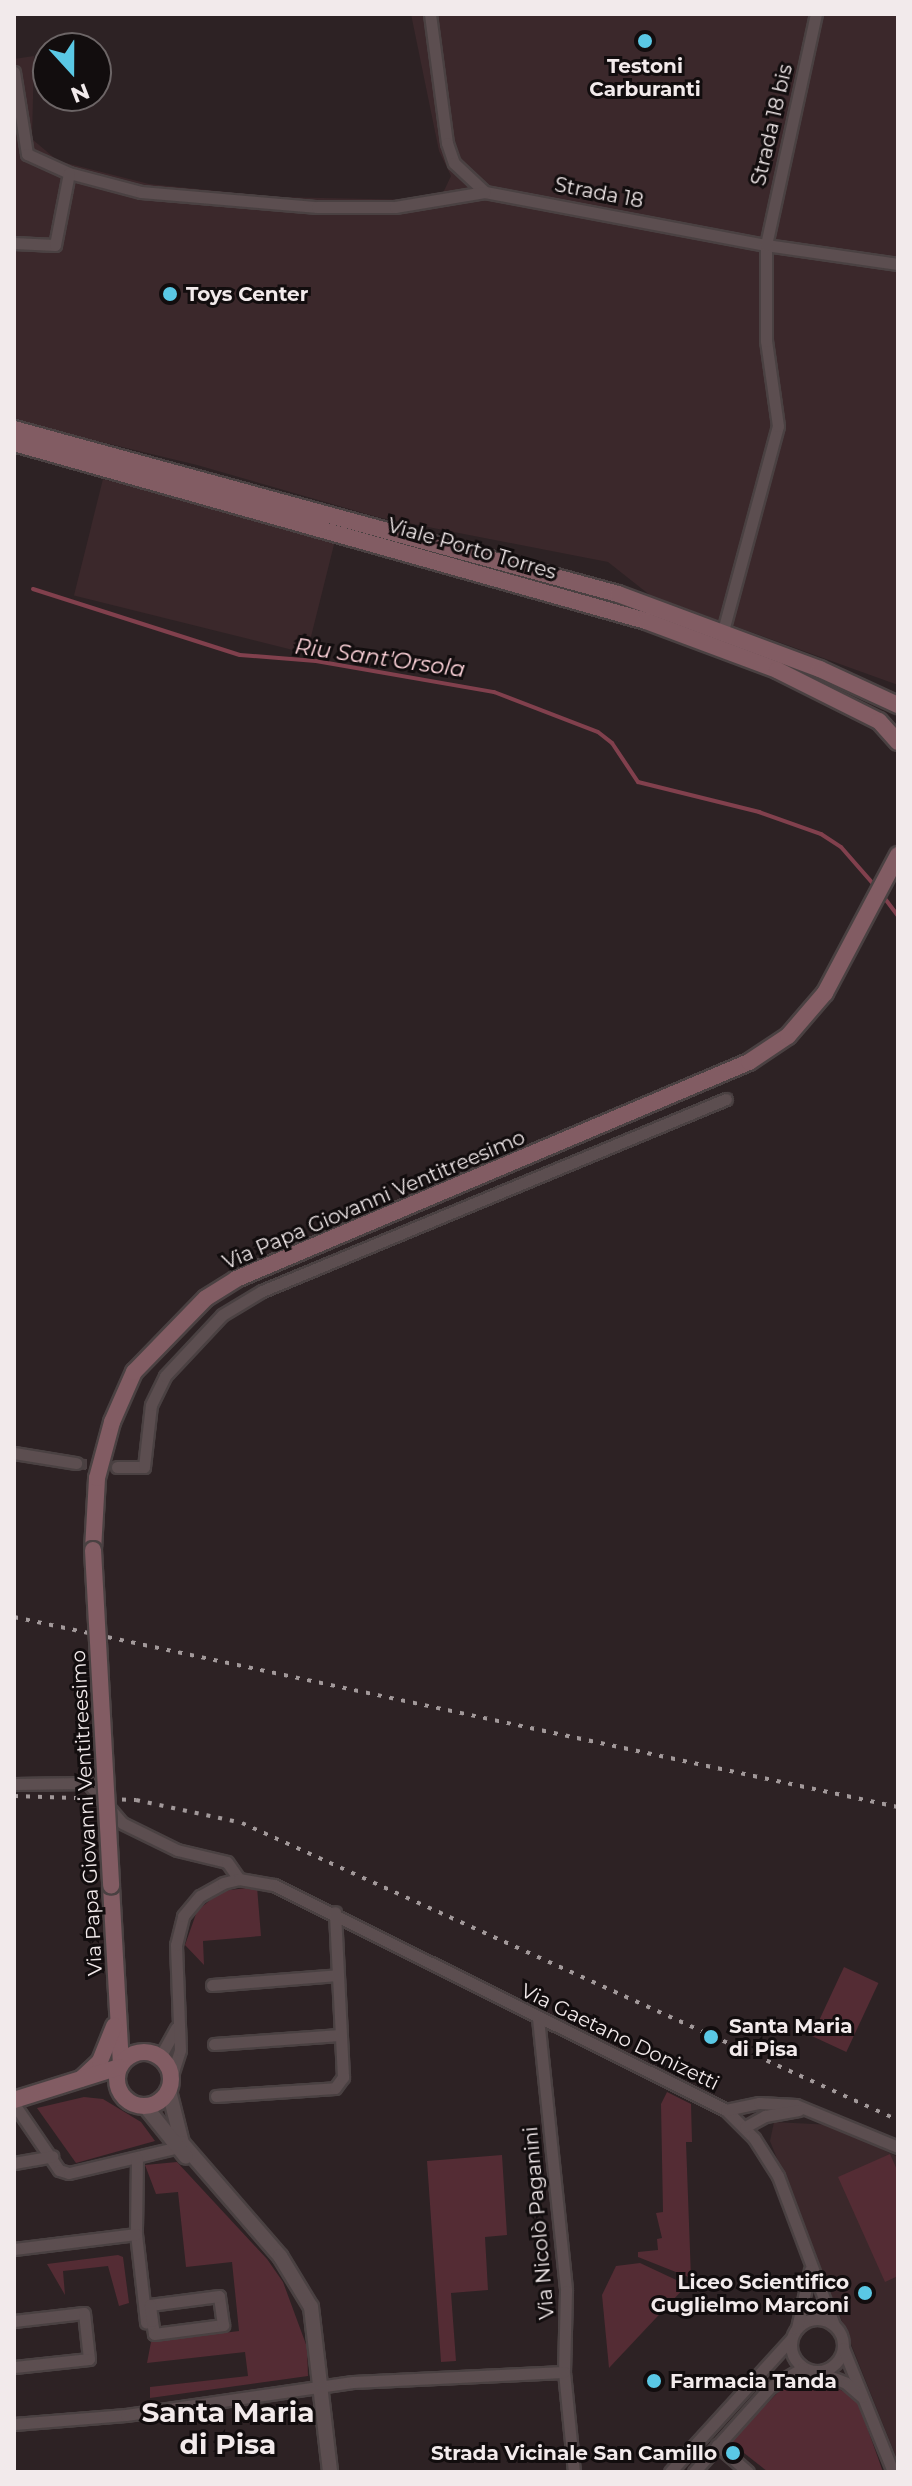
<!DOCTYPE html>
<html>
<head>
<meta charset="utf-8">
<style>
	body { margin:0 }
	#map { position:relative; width:912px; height:2486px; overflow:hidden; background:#2d2224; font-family:Montserrat,sans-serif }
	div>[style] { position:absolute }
	.built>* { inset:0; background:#3b282b; transform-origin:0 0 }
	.green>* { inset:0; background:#542c34; transform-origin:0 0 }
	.stream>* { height:4px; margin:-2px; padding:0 2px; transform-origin:2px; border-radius:2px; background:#81404d }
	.minor-tunnel>* { height:11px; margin-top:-5.5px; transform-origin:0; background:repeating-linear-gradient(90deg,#4b4042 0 11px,transparent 0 16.5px) }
	.roads { filter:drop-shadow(2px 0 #4a4142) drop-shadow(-2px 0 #4a4142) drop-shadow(0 2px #4a4142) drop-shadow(0 -2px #4a4142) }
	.minor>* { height:11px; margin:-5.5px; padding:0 5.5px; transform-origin:5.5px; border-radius:5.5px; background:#5c4e50 }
	.minor>.ring { margin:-5.5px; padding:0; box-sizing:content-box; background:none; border:11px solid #5c4e50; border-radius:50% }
	.tertiary>* { height:14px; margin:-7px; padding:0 7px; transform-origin:7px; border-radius:7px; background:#5c4e50 }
	.secondary>* { height:16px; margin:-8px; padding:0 8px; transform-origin:8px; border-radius:8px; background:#825c63 }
	.secondary>.ring { margin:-8px; padding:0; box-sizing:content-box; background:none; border:16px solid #825c63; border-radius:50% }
	.rail>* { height:4px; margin-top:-2px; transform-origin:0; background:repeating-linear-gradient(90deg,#a2999a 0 4px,transparent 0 12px) }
	.bridges { filter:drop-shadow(2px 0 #4a4142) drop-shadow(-2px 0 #4a4142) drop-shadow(0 2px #4a4142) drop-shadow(0 -2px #4a4142) }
	.secondary-bridge>* { height:16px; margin:-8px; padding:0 8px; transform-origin:8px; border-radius:8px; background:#825c63 }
	.dots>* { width:22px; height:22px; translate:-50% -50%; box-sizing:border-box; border:4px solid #120d0e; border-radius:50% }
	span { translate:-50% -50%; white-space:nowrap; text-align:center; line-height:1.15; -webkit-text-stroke:6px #120d0e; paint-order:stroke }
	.poi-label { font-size:20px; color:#f2eaeb; font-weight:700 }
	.left { translate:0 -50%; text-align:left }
	.right { translate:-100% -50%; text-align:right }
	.street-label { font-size:20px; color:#f2eaeb }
	.water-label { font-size:22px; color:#fed3da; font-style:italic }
	.district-label { font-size:28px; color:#f2eaeb; font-weight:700 }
	.frame { position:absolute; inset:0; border:16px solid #f2eaeb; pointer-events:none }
	.north { position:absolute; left:32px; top:32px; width:80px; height:80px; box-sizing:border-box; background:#120d0e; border:2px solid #6c6566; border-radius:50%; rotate:159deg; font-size:22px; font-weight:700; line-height:32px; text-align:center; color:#f2eaeb }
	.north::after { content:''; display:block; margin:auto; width:28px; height:36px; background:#5ac8e5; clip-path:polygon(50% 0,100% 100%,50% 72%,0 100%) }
</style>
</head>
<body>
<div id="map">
	<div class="built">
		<i style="clip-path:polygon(411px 14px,898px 14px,898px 685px,651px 596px,608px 562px,377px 517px,197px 465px,14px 421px,14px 59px,34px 56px,32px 139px,58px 161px,149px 184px,275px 197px,418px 200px,441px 197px,451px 176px,439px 151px)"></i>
		<i style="left:103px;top:479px;width:240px;height:120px;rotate:14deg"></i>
		<i style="clip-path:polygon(774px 2122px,833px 2125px,898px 2157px,898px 2462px,770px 2141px)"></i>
	</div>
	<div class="green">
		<i style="clip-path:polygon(257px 1887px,261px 1936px,203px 1941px,204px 1965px,185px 1945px,197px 1911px,221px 1891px)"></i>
		<i style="left:844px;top:1967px;width:38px;height:76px;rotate:25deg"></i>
		<i style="clip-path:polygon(667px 2092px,691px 2104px,692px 2142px,686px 2142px,691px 2278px,638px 2257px,638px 2252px,658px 2250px,657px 2239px,662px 2238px,656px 2213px,663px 2212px,661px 2104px)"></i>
		<i style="clip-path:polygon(84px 2097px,103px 2099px,141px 2122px,155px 2141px,76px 2163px,37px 2108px)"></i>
		<i style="clip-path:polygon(890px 2154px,898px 2172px,898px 2276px,885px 2282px,838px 2177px)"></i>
		<i style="clip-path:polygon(502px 2155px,507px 2235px,485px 2237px,488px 2290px,451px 2293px,456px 2361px,441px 2362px,427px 2161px)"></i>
		<i style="clip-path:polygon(177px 2162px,267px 2259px,283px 2282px,307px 2347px,308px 2376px,150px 2398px,150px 2387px,248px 2376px,245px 2352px,147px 2363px,151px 2342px,239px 2331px,232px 2262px,186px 2267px,178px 2192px,156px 2194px,145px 2165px)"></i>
		<i style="clip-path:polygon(118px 2255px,123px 2257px,129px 2303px,119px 2306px,108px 2266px,63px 2271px,65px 2295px,47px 2264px)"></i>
		<i style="clip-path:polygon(640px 2263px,687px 2285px,609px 2368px,602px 2295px,616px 2266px)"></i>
		<i style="clip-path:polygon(819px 2378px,857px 2399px,883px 2472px,768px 2472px,730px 2442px,786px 2384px)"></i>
	</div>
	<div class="stream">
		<i style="left:33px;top:589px;width:217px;rotate:17.7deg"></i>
		<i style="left:240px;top:655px;width:76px;rotate:4.5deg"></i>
		<i style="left:316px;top:661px;width:181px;rotate:9.9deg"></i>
		<i style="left:494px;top:692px;width:111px;rotate:21deg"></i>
		<i style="left:598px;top:732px;width:18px;rotate:38deg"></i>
		<i style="left:612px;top:743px;width:47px;rotate:56.3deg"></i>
		<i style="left:638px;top:782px;width:125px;rotate:13.9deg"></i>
		<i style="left:759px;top:812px;width:66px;rotate:19.5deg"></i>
		<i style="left:821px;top:834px;width:24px;rotate:33deg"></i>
		<i style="left:841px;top:847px;width:52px;rotate:48.9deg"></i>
		<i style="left:883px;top:896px;width:25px;rotate:53deg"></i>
	</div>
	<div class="minor-tunnel">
		<i style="left:76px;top:1463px;width:31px;rotate:6deg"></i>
	</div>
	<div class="roads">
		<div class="minor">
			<i style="left:430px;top:14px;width:130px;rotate:82.5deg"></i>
			<i style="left:447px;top:143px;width:21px;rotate:71deg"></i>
			<i style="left:454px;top:163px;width:42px;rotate:43.1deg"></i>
			<i style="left:485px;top:192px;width:286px;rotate:10.7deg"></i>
			<i style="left:766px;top:245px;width:133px;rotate:8.2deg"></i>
			<i style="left:14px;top:72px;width:83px;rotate:81deg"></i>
			<i style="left:27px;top:154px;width:46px;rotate:24.3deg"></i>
			<i style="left:69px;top:173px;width:74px;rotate:14.8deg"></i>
			<i style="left:141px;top:192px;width:177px;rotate:4.9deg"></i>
			<i style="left:317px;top:207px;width:78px"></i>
			<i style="left:395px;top:207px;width:91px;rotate:-9.5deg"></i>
			<i style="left:14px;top:243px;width:41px;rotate:2.8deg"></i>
			<i style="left:55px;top:245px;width:73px;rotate:-79deg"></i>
			<i style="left:723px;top:631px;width:212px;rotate:-75deg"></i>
			<i style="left:778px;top:426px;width:86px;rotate:-98deg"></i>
			<i style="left:766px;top:341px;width:96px;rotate:-90deg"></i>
			<i style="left:766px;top:245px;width:236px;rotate:-77.8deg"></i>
			<i style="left:14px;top:1453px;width:63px;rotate:9.2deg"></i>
			<i style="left:117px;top:1467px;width:27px"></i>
			<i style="left:144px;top:1467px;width:62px;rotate:-83.6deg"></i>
			<i style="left:151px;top:1405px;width:32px;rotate:-64deg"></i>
			<i style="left:165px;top:1376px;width:83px;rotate:-46.9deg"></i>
			<i style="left:222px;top:1315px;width:47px;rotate:-31deg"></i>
			<i style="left:262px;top:1291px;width:502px;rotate:-22.48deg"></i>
			<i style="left:14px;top:1784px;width:74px;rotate:-0.8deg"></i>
			<i style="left:88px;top:1783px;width:52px;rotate:49.6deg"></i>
			<i style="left:122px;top:1823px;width:61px;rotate:26.1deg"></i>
			<i style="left:177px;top:1850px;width:51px;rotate:13.5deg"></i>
			<i style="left:227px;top:1862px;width:21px;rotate:55deg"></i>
			<i style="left:212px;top:1985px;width:126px;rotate:-4.5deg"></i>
			<i style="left:538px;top:2018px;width:274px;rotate:84.1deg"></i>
			<i style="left:566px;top:2291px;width:81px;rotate:91.4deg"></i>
			<i style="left:564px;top:2372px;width:100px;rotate:84.3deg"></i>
			<i style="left:214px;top:2044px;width:126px;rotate:-4.1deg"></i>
			<i style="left:160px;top:2057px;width:33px;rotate:-61deg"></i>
			<i style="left:171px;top:2078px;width:29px;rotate:-72deg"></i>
			<i style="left:180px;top:2050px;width:105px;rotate:-92.2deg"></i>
			<i style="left:176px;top:1945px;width:30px;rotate:-76deg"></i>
			<i style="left:183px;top:1916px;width:26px;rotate:-50deg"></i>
			<i style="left:200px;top:1896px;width:26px;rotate:-29deg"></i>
			<i style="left:223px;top:1883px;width:16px;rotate:-14deg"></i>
			<i style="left:239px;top:1879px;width:36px;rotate:10deg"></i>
			<i style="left:274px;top:1885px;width:505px;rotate:26.46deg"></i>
			<i style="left:726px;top:2110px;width:40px;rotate:45deg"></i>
			<i style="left:754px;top:2138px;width:45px;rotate:57.7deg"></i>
			<i style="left:778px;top:2176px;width:159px;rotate:69.4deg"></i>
			<i style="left:216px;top:2096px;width:119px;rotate:-3.8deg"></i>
			<i style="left:335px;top:2088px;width:14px;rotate:-54deg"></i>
			<i style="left:343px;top:2077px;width:165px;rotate:-92.8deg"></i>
			<i style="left:14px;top:2104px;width:80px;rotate:55.7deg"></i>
			<i style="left:59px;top:2170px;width:10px;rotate:17deg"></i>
			<i style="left:69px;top:2173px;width:109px;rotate:-13.3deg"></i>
			<i style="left:726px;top:2110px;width:34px;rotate:-12deg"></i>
			<i style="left:759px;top:2103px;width:37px;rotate:3deg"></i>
			<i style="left:796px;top:2105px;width:110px;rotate:22.4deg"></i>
			<i style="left:745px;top:2127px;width:23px;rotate:-29deg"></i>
			<i style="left:765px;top:2116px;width:34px;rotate:-10deg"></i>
			<i style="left:137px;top:2158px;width:76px;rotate:90.8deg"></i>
			<i style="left:136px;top:2234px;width:89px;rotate:83.5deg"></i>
			<i style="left:146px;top:2322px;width:6px;rotate:-9deg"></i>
			<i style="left:152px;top:2321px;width:13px;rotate:81deg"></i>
			<i style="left:154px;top:2334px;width:70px;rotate:-7.4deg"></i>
			<i style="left:223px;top:2325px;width:29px;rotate:-98deg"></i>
			<i style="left:219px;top:2296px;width:70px;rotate:172.6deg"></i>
			<i style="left:150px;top:2305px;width:16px;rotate:83deg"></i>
			<i style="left:14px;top:2163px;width:39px;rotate:-10deg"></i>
			<i style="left:14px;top:2249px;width:123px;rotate:-7deg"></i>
			<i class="ring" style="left:791px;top:2319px;width:41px;height:41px"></i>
			<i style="left:14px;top:2321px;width:70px;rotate:-6.5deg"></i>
			<i style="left:84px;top:2313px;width:46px;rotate:83.8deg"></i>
			<i style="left:89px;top:2359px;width:75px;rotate:173.9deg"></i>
			<i style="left:797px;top:2328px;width:59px;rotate:-77.4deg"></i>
			<i style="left:843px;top:2348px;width:134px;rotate:68deg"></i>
			<i style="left:818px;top:2372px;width:30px;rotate:21deg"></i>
			<i style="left:846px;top:2383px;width:21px;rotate:41deg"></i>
			<i style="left:14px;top:2424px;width:112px;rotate:-4.6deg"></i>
			<i style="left:126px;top:2415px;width:229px;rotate:-8.3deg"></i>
			<i style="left:353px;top:2382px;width:211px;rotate:-2.7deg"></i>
			<i style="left:717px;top:2445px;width:41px;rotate:41.1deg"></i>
			<i style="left:670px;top:2472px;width:180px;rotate:-47.7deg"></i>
			<i style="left:694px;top:2472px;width:114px;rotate:-48.2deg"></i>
			<i style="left:770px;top:2387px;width:38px;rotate:-30deg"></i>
		</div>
		<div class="tertiary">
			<i style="left:169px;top:2091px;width:54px;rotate:76deg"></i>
			<i style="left:182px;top:2143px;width:150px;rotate:49.1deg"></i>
			<i style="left:280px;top:2256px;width:60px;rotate:58.7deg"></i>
			<i style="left:311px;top:2307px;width:166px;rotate:83.4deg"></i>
			<i style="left:145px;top:2106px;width:65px;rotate:51.2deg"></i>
		</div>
		<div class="secondary">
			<i style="left:14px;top:429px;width:626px;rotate:15.28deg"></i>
			<i style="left:618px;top:594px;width:215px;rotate:20.4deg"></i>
			<i style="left:820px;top:669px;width:86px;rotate:24.8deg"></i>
			<i style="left:14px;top:443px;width:657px;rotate:15.73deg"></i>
			<i style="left:646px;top:621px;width:140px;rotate:20.5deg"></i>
			<i style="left:777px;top:670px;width:114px;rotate:26.6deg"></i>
			<i style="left:879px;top:721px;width:28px;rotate:48deg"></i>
			<i style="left:93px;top:1550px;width:72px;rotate:-86.8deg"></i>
			<i style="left:97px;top:1478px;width:58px;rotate:-75deg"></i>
			<i style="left:112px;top:1422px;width:55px;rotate:-66.3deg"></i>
			<i style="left:134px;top:1372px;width:103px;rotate:-45.8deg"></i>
			<i style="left:206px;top:1298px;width:36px;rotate:-32deg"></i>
			<i style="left:236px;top:1279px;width:557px;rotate:-22.93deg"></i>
			<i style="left:749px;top:1062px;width:47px;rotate:-33.7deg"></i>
			<i style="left:788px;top:1036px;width:57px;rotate:-49.3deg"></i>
			<i style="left:825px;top:993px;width:156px;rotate:-62.1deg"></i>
			<i style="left:111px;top:1886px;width:177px;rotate:86.8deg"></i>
			<i class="ring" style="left:117px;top:2052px;width:38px;height:38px"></i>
			<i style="left:81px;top:2079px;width:26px;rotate:-43deg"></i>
			<i style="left:100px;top:2061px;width:38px;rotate:-68deg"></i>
			<i style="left:14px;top:2100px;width:110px;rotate:-17.4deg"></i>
		</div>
	</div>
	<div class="rail">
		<i style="left:14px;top:1617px;width:904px;rotate:12.13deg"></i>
		<i style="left:14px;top:1796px;width:122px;rotate:1.9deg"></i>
		<i style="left:136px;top:1800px;width:108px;rotate:12.2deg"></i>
		<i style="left:242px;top:1823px;width:720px;rotate:24.36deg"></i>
	</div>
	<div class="bridges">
		<div class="secondary-bridge">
			<i style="left:93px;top:1550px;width:336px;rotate:86.9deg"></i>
		</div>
	</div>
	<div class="dots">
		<i style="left:645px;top:41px;background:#5ac8e5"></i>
		<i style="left:170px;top:294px;background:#5ac8e5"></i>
		<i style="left:711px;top:2037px;background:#5ac8e5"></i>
		<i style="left:865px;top:2293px;background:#5ac8e5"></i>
		<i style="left:654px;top:2381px;background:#5ac8e5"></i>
		<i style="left:733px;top:2453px;background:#5ac8e5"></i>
	</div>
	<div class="poi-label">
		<span style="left:645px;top:78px">Testoni<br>Carburanti</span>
		<span class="left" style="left:186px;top:294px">Toys Center</span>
		<span class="left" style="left:729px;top:2038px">Santa Maria<br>di Pisa</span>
		<span class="right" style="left:849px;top:2294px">Liceo Scientifico<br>Guglielmo Marconi</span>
		<span class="left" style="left:670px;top:2381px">Farmacia Tanda</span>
		<span class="right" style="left:717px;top:2453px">Strada Vicinale San Camillo</span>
	</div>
	<div class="street-label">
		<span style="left:772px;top:125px;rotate:-77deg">Strada 18 bis</span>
		<span style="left:599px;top:193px;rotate:11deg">Strada 18</span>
		<span style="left:472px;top:549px;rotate:16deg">Viale Porto Torres</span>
		<span style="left:374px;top:1200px;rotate:-23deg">Via Papa Giovanni Ventitreesimo</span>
		<span style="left:87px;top:1813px;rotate:-93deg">Via Papa Giovanni Ventitreesimo</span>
		<span style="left:620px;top:2037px;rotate:26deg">Via Gaetano Donizetti</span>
		<span style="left:539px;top:2223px;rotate:-95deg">Via Nicolò Paganini</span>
	</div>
	<div class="water-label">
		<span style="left:380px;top:658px;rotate:8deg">Riu Sant'Orsola</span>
	</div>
	<div class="district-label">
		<span style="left:228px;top:2428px">Santa Maria<br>di Pisa</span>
	</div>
	<div class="frame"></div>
	<div class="north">N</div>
</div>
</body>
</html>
